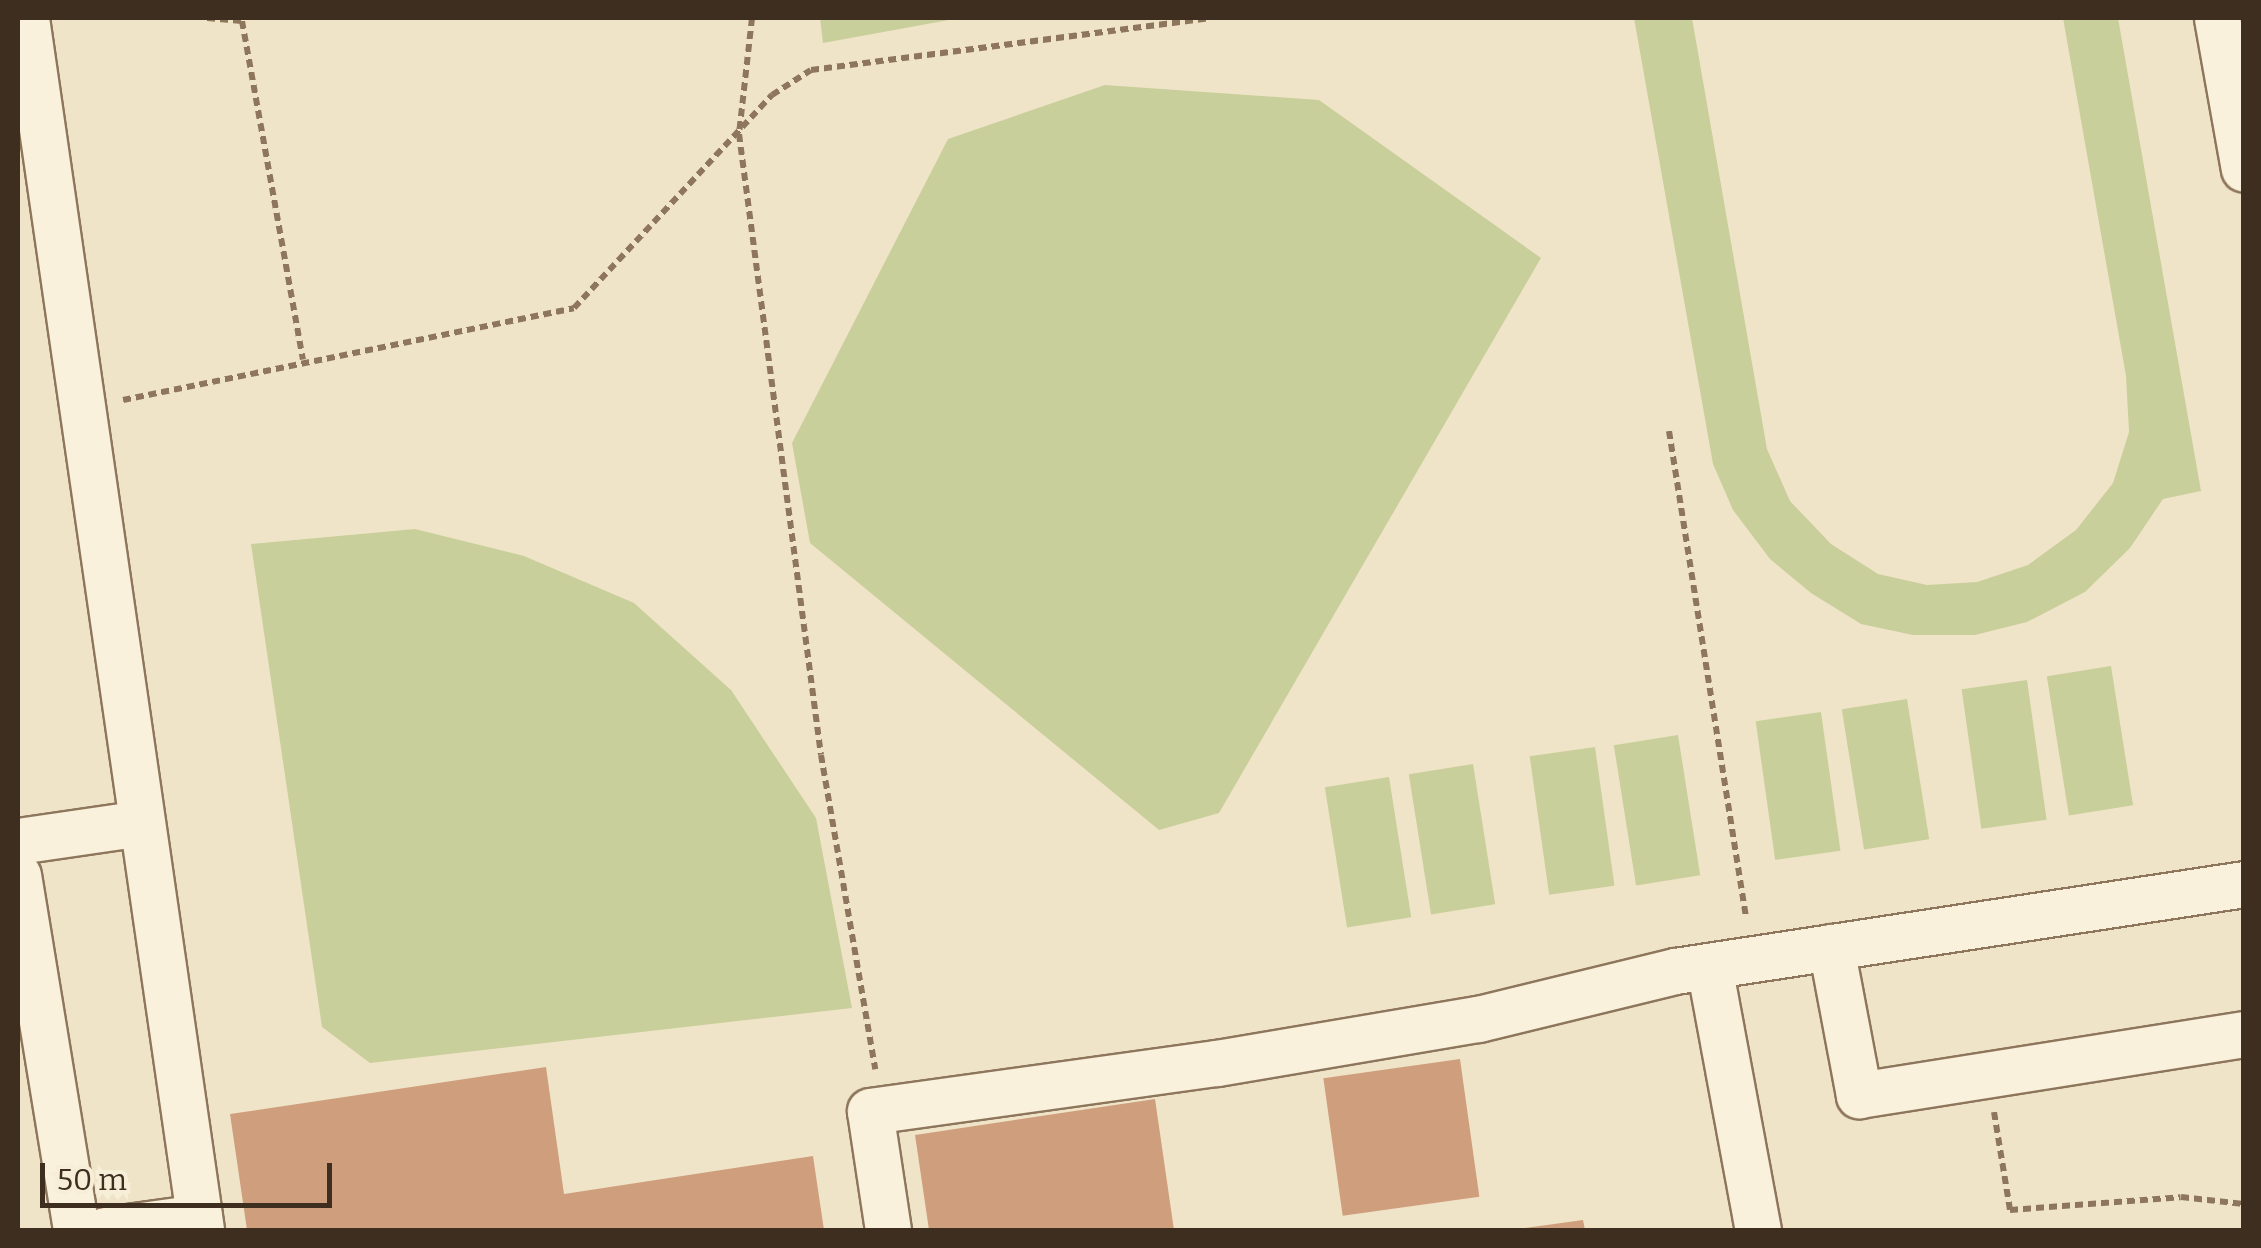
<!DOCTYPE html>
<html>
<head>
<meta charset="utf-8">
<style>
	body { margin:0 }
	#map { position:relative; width:2261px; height:1248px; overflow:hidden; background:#f0e4c8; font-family:Bitter,serif }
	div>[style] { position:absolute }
	.green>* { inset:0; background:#c9cf9b; transform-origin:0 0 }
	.building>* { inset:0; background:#cf9f7d; transform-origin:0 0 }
	.path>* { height:6px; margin-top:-3px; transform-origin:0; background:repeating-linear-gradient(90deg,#8d765c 0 8px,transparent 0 13px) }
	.roads { filter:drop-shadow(2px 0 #8d765c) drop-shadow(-2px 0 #8d765c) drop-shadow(0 2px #8d765c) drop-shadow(0 -2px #8d765c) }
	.minor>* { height:45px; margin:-22.5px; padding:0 22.5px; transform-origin:22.5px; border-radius:22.5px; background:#faf1dc }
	span { translate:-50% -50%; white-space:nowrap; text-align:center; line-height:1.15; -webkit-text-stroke:10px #f7eed8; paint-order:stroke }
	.frame { position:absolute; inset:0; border:20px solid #3d2e20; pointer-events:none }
	.scale { position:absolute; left:40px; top:1163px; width:292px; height:45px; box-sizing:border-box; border:5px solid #3d2e20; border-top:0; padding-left:12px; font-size:30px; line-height:35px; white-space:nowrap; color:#3d2e20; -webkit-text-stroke:8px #f7eed8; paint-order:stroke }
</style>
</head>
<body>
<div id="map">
	<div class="green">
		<i style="clip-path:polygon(820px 18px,960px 18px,823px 43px)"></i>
		<i style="clip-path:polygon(1634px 18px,1692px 18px,1767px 449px,1790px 501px,1831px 544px,1878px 574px,1927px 585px,1977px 582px,2028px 565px,2076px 530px,2113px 483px,2129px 432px,2126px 376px,2063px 18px,2118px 18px,2201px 491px,2163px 499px,2130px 548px,2085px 592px,2027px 622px,1975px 635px,1913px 635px,1861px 624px,1811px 593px,1770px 559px,1733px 510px,1713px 464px)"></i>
		<i style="clip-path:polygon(1105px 85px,1319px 100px,1541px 258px,1219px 813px,1159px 830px,810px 543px,792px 443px,948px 139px)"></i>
		<i style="clip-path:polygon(415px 529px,524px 556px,634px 603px,731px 690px,816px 818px,852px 1008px,370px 1063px,322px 1027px,251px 544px)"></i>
		<i style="left:2111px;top:666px;width:141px;height:65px;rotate:81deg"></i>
		<i style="left:2027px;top:680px;width:141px;height:66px;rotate:82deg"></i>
		<i style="left:1907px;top:699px;width:142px;height:66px;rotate:81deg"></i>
		<i style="left:1821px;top:712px;width:140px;height:66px;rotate:82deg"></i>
		<i style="left:1678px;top:735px;width:142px;height:65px;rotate:81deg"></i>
		<i style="left:1595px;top:747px;width:140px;height:66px;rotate:82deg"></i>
		<i style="left:1473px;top:764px;width:142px;height:65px;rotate:81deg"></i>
		<i style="left:1389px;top:777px;width:142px;height:65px;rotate:81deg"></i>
	</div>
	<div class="building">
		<i style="left:1460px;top:1059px;width:139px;height:138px;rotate:82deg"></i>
		<i style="clip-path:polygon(546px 1067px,564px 1194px,813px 1156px,824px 1230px,247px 1230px,230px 1114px)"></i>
		<i style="clip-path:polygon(1155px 1099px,1174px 1230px,929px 1230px,915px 1135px)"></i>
		<i style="clip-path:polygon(1583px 1220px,1585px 1230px,1525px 1230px,1525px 1228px)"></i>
	</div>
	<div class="path">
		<i style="left:207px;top:18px;width:35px;rotate:5deg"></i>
		<i style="left:242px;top:21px;width:344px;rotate:79.8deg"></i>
		<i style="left:752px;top:18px;width:117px;rotate:96.4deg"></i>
		<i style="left:739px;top:134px;width:626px;rotate:82.48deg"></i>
		<i style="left:821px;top:755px;width:319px;rotate:80.2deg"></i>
		<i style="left:123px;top:400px;width:460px;rotate:-11.5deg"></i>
		<i style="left:574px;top:308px;width:291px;rotate:-47.1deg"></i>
		<i style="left:772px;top:95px;width:46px;rotate:-32.7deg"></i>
		<i style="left:811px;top:70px;width:403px;rotate:-7.4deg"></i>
		<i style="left:1669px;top:431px;width:493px;rotate:81deg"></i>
		<i style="left:1994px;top:1112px;width:99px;rotate:80.7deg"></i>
		<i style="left:2010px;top:1210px;width:171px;rotate:-4.3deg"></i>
		<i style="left:2181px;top:1197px;width:63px;rotate:6.3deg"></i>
	</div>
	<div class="roads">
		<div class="minor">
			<i style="left:26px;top:18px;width:1225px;rotate:81.78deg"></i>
			<i style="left:2217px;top:18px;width:153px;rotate:79.9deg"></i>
			<i style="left:18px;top:841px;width:125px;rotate:-8.3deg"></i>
			<i style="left:18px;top:875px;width:360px;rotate:80.7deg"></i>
			<i style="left:1831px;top:947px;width:151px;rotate:79.3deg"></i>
			<i style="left:1859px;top:1095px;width:390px;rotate:-9deg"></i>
			<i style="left:1709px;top:966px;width:269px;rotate:79.5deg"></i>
			<i style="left:105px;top:1230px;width:95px;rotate:-7.9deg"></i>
			<i style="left:888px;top:1230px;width:120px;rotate:-98.6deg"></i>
			<i style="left:870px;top:1111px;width:350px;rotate:-7.9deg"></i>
			<i style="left:1217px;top:1063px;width:265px;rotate:-9.6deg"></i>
			<i style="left:1478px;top:1019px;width:203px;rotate:-13.7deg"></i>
			<i style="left:1675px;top:971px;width:576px;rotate:-8.69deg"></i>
		</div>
	</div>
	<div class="frame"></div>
	<div class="scale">50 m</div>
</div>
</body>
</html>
